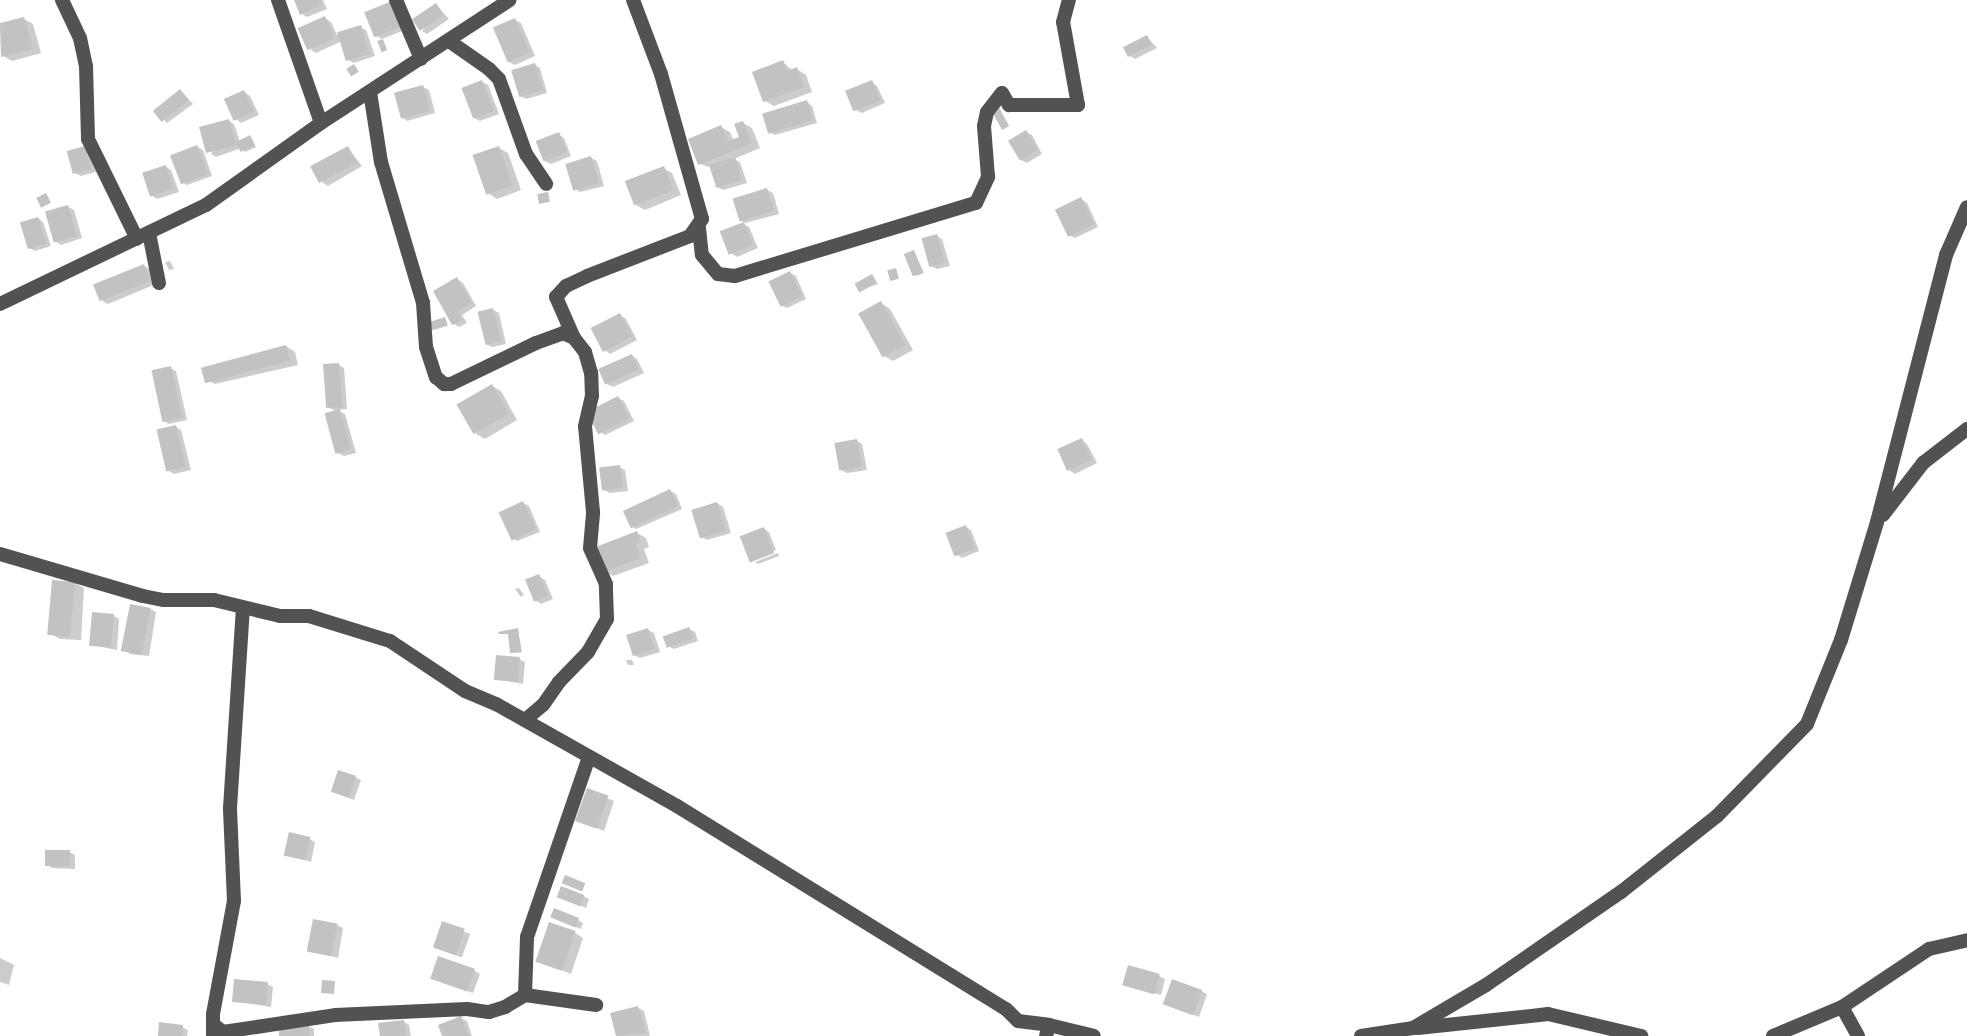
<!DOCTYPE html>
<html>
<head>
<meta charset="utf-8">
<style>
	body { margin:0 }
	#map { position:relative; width:1967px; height:1036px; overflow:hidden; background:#fff; font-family:"Archivo Narrow",sans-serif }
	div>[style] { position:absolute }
	.shadow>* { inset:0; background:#0003; transform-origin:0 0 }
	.building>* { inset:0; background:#c2c2c2; transform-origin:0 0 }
	.street>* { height:14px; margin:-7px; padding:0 7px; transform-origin:7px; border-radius:7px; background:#525252 }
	span { translate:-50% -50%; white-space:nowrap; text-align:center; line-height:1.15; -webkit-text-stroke:7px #fff; paint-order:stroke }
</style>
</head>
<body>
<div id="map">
	<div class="shadow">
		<i style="clip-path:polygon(296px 0,323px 0,327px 9px,307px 17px,302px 14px)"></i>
		<i style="clip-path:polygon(436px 5px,449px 19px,427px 34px,422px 31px)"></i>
		<i style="clip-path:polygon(397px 6px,407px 29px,382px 39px,376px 36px)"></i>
		<i style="clip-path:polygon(325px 18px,331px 22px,337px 35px,360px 27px,366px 30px,375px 56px,354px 63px,348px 60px,342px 41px,316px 53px,311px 50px)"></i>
		<i style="clip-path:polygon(24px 19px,33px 24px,41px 53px,12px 61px,3px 56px,0 25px)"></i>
		<i style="clip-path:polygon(515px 20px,521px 23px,535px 56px,515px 65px,509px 62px)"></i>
		<i style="clip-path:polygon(1147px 37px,1157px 48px,1135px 59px,1130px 56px)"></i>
		<i style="clip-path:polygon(783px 62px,793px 71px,797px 69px,806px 75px,812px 92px,774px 106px,765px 101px)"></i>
		<i style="clip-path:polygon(535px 65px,540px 68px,547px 93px,526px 99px,520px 96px)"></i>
		<i style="clip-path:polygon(482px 82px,488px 85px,499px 114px,480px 121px,474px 118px)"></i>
		<i style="clip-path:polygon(871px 82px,877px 86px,885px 103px,862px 113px,856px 110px)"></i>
		<i style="clip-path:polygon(423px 87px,429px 90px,435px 113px,407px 121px,402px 117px)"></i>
		<i style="clip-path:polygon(181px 91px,193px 104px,167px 123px,154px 110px)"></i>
		<i style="clip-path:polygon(244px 92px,250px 96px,259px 115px,241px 123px,236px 119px)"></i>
		<i style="clip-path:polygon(807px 102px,812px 106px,817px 123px,775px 135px,769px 132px)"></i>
		<i style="clip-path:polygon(229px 121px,234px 124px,240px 142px,250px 137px,256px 147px,245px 152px,241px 148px,216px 157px,211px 154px)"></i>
		<i style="clip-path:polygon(743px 123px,752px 128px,760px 148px,734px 159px,740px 162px,747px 183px,723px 190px,717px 187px,712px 168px,700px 164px,721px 127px,730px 132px,734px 141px,741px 138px)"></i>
		<i style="clip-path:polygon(1026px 132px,1032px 135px,1042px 154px,1027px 163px,1021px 160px)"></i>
		<i style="clip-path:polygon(558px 134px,564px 138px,571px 156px,551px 164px,545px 161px)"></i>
		<i style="clip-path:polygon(197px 147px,203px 150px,212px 176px,187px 185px,182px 182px)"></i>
		<i style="clip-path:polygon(85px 148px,96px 172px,81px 176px,75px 173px)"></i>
		<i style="clip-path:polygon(348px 148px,362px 166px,328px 186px,322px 182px)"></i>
		<i style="clip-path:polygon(499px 148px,508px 153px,521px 190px,497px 199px,488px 193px)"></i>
		<i style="clip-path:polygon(591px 158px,597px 161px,604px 186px,580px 192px,575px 189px)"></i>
		<i style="clip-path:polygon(166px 167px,171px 170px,179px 192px,157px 199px,151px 195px)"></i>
		<i style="clip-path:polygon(663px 168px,672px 173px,681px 195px,645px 210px,636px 205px)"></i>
		<i style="clip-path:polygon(767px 190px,773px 193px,779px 214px,745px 223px,740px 220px)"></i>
		<i style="clip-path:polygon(1081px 199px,1087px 203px,1098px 227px,1075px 238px,1069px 235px)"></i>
		<i style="clip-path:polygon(68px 207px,74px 210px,82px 238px,61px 245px,55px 241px)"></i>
		<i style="clip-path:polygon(38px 218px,43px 222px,51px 246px,35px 251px,30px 248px)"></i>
		<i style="clip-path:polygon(743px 224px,749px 227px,758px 248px,737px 257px,731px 253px)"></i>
		<i style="clip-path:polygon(937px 236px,942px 239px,950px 266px,937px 269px,931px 266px)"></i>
		<i style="clip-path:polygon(914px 252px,924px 273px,917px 276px,915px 275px)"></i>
		<i style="clip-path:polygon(170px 261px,174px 269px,169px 270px,165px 262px)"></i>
		<i style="clip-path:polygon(144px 266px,150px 269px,156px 284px,108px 304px,102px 301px)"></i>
		<i style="clip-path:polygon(790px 273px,796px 276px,806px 299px,787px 308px,781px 305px)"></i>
		<i style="clip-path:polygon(872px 276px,878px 284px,860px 290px)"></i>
		<i style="clip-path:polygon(457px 279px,463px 283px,476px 306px,462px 315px,467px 323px,459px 327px,454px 324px)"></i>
		<i style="clip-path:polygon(881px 303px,890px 309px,913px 350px,893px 361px,884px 356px)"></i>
		<i style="clip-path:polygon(493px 310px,499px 313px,506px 344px,492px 347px,486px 344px)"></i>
		<i style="clip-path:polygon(620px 315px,626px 319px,637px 340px,610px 354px,605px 350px)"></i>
		<i style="clip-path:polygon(286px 346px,295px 352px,298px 365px,215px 384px,206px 379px)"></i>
		<i style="clip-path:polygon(632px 356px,637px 359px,644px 373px,613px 387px,607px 384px)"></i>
		<i style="clip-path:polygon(339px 365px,344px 368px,347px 409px,337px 410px,345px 414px,356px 453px,344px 456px,338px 453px,337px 412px,328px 407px)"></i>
		<i style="clip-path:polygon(170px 368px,176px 371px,187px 420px,169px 424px,164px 421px)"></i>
		<i style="clip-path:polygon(492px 386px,501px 391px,517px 420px,485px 439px,476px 434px)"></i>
		<i style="clip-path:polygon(618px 398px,624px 401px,634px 421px,605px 435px,600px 432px)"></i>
		<i style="clip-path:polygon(176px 427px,181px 430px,191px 470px,174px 474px,169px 471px)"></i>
		<i style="clip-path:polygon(1082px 440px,1087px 444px,1097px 463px,1075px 474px,1069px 470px)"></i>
		<i style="clip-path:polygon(857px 441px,862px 444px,867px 470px,847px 473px,841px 470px)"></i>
		<i style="clip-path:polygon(619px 467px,625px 470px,628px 491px,610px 493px,604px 490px)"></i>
		<i style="clip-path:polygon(670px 491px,676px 494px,682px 509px,636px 529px,631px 526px)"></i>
		<i style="clip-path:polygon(523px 503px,529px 506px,540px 532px,517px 541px,512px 538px)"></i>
		<i style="clip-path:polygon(717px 503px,723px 507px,731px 533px,707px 540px,702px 537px)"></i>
		<i style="clip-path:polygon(966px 527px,971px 530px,979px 551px,962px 558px,956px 554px)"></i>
		<i style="clip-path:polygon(764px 529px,769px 532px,776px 550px,753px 561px)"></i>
		<i style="clip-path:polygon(637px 533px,646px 538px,649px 547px,644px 549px,649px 563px,613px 576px,604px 571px)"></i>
		<i style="clip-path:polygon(778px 553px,779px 556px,758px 564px,755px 562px)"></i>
		<i style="clip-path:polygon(539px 576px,545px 580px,553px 599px,541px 604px,535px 600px)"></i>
		<i style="clip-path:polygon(75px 583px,84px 588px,81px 640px,60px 639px,51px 634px)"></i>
		<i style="clip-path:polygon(519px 588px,524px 595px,521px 597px,515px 589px)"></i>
		<i style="clip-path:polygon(150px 609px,156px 612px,149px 656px,130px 654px,125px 650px)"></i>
		<i style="clip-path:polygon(114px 616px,119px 619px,117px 650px,92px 645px)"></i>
		<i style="clip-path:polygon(689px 629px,695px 632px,698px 641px,674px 649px,668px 646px)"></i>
		<i style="clip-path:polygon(518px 630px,522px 652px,514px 653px,512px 652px)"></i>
		<i style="clip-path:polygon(648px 630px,654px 633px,660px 652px,640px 658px,634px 655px)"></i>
		<i style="clip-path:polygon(519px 659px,525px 662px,523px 684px,496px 679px)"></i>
		<i style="clip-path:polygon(626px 660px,632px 660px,634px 665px,628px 665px)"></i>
		<i style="clip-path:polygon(355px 777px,361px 780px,354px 800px,333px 792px)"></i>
		<i style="clip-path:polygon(589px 791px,614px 801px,604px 831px,584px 823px)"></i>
		<i style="clip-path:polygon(309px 839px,315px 842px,311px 862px,286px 855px)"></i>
		<i style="clip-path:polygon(69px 852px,75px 855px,75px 869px,52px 868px,47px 865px)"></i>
		<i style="clip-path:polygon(583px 896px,589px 899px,586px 908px,564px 899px)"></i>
		<i style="clip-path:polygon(558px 920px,578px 920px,583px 923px,581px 929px)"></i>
		<i style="left:443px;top:924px;width:29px;height:25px;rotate:20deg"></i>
		<i style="clip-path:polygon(337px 925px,343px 928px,338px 958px,310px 951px)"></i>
		<i style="clip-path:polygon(574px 932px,583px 938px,571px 974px,538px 961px)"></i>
		<i style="clip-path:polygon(0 958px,14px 965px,9px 985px,0 982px)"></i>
		<i style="clip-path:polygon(474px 970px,480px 974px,473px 993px,438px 981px)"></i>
		<i style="clip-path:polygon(1159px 976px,1165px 979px,1161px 995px,1130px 987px)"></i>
		<i style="clip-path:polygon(267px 984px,273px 987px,271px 1007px,234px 1001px)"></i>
		<i style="clip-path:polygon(1201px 991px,1207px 994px,1199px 1017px,1165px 1004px)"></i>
		<i style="clip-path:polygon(638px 1008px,644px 1011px,650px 1036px,618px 1036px,612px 1015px)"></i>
		<i style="clip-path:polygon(461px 1018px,467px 1021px,472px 1036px,444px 1036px)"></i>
		<i style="clip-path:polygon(403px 1021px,409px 1025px,411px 1036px,382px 1036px)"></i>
		<i style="clip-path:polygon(308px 1026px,314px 1029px,314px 1036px,282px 1036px)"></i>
		<i style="clip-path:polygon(182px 1027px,188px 1030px,187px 1036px,160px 1036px)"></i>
	</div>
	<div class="building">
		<i style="clip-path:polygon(294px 0,320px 0,322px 5px,300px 15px)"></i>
		<i style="left:392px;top:1px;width:27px;height:30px;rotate:68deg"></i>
		<i style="left:436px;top:3px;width:14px;height:29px;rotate:56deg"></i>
		<i style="left:325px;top:16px;width:24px;height:30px;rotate:66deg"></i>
		<i style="clip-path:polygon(24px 17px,33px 49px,1px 57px,0 23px)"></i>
		<i style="left:515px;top:18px;width:38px;height:24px;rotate:67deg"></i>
		<i style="left:361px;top:25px;width:30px;height:25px;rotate:73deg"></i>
		<i style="left:1147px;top:35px;width:11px;height:27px;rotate:63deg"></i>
		<i style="left:383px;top:39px;width:12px;height:6px;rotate:70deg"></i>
		<i style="clip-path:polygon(783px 60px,787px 71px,797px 67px,804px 87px,763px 102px,752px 72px)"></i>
		<i style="left:535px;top:63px;width:28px;height:25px;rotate:73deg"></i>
		<i style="left:354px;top:64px;width:9px;height:9px;rotate:58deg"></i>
		<i style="left:482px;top:80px;width:33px;height:22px;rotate:69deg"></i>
		<i style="left:872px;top:80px;width:22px;height:29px;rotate:68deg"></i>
		<i style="left:423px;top:85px;width:27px;height:30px;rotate:75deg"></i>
		<i style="left:180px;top:89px;width:14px;height:35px;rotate:51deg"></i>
		<i style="left:244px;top:90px;width:24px;height:22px;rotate:66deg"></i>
		<i style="left:807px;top:100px;width:21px;height:47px;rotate:73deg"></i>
		<i style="left:998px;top:106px;width:23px;height:8px;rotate:61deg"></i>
		<i style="left:229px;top:119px;width:27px;height:31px;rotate:75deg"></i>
		<i style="clip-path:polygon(743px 121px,752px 143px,698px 165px,688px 139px,721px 125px,728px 141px,739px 137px,734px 124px)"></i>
		<i style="left:1026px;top:130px;width:23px;height:21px;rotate:59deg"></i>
		<i style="left:559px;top:132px;width:22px;height:25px;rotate:69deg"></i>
		<i style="left:250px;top:135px;width:11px;height:16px;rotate:63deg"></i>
		<i style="left:197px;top:145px;width:31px;height:29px;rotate:69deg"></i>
		<i style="left:85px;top:146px;width:24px;height:19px;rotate:75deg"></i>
		<i style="left:348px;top:146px;width:19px;height:43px;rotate:62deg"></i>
		<i style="left:499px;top:146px;width:42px;height:28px;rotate:71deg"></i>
		<i style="left:591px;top:156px;width:28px;height:27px;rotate:73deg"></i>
		<i style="left:735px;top:157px;width:24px;height:27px;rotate:73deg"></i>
		<i style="left:166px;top:165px;width:25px;height:25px;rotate:72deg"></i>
		<i style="left:664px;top:166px;width:26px;height:42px;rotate:69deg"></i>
		<i style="left:767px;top:188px;width:24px;height:36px;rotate:73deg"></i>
		<i style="left:548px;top:192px;width:10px;height:11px;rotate:79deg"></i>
		<i style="left:46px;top:193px;width:11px;height:11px;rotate:63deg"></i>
		<i style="left:1081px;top:197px;width:30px;height:29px;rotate:64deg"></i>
		<i style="left:68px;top:205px;width:32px;height:24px;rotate:74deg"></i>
		<i style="left:38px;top:217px;width:28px;height:19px;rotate:73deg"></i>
		<i style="left:744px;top:222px;width:25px;height:26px;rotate:69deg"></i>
		<i style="left:937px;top:234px;width:30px;height:16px;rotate:75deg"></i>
		<i style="left:914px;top:250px;width:24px;height:11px;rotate:68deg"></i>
		<i style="left:144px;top:264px;width:18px;height:55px;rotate:68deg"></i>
		<i style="left:896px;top:268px;width:11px;height:9px;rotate:75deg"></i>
		<i style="left:790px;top:271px;width:28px;height:24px;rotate:64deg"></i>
		<i style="left:872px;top:274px;width:10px;height:20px;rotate:61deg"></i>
		<i style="clip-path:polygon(457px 277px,471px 303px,457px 311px,462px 320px,452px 325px,433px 291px)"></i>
		<i style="left:881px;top:301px;width:50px;height:26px;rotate:61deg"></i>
		<i style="left:493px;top:308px;width:34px;height:16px;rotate:76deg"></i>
		<i style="left:620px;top:313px;width:27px;height:33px;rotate:63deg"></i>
		<i style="left:445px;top:317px;width:9px;height:16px;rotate:72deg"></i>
		<i style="left:286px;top:345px;width:16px;height:88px;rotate:75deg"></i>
		<i style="left:632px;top:354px;width:17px;height:37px;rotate:66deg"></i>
		<i style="left:339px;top:363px;width:44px;height:16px;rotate:86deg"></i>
		<i style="left:171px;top:366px;width:53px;height:20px;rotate:78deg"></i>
		<i style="left:492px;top:384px;width:34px;height:41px;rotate:60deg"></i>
		<i style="left:618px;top:396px;width:25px;height:35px;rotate:63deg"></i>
		<i style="left:340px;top:409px;width:42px;height:16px;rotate:75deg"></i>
		<i style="left:176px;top:425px;width:43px;height:20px;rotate:77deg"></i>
		<i style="left:1082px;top:438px;width:24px;height:27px;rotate:66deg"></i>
		<i style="left:857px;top:439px;width:28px;height:23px;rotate:80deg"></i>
		<i style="left:620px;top:465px;width:23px;height:21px;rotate:83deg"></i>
		<i style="left:670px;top:489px;width:19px;height:52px;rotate:65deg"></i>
		<i style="left:523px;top:501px;width:31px;height:27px;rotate:65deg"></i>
		<i style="left:717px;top:502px;width:30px;height:27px;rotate:73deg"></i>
		<i style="left:966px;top:525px;width:25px;height:22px;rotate:69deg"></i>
		<i style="left:764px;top:527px;width:28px;height:26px;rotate:69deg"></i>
		<i style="clip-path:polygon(637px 531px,641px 542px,635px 544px,641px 558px,603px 572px,593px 548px)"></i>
		<i style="left:539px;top:574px;width:24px;height:15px;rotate:68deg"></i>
		<i style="left:52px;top:580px;width:23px;height:55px;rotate:5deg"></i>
		<i style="left:130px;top:604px;width:21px;height:48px;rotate:11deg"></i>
		<i style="left:92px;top:612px;width:22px;height:34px;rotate:5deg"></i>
		<i style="left:689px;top:627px;width:12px;height:28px;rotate:70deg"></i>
		<i style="clip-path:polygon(518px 628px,521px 652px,510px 653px,508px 634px,499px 634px,498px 632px)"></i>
		<i style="left:648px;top:628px;width:22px;height:23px;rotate:72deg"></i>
		<i style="left:496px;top:655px;width:24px;height:25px;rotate:5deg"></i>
		<i style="left:338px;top:770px;width:19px;height:23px;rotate:18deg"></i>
		<i style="left:587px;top:788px;width:23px;height:35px;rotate:20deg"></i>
		<i style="left:289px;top:832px;width:22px;height:24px;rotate:13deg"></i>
		<i style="left:45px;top:850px;width:25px;height:16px"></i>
		<i style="left:565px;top:875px;width:22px;height:9px;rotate:22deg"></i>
		<i style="left:561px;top:886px;width:25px;height:12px;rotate:21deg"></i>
		<i style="left:554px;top:908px;width:27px;height:10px;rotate:22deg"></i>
		<i style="left:313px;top:919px;width:25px;height:33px;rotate:11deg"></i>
		<i style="left:442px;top:921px;width:24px;height:28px;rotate:19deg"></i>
		<i style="left:549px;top:922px;width:28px;height:42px;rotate:19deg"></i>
		<i style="left:438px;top:956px;width:39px;height:24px;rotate:19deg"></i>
		<i style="left:1128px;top:965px;width:33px;height:21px;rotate:16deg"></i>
		<i style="left:234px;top:979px;width:34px;height:23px;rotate:5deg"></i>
		<i style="left:1172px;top:979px;width:32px;height:27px;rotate:20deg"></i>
		<i style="left:322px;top:980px;width:13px;height:13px;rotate:4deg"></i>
		<i style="clip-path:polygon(638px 1006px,646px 1033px,616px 1036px,610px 1013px)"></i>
		<i style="clip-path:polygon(461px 1016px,469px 1036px,442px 1036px,438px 1025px)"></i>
		<i style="clip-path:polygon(404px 1020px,406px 1036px,380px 1036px,378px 1023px)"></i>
		<i style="clip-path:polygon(159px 1022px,183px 1025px,182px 1036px,158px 1036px)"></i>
		<i style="left:309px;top:1024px;width:12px;height:30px;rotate:90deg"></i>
	</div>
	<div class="street">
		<i style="left:62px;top:0;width:42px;rotate:64.7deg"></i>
		<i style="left:80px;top:38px;width:29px;rotate:78deg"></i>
		<i style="left:86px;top:66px;width:73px;rotate:88.4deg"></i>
		<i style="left:88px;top:139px;width:111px;rotate:63.9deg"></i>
		<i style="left:278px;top:0;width:130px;rotate:70.7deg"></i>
		<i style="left:396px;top:0;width:64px;rotate:67deg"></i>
		<i style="left:449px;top:41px;width:49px;rotate:35deg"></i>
		<i style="left:489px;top:69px;width:14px;rotate:45deg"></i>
		<i style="left:499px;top:79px;width:80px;rotate:70.2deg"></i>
		<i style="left:526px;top:154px;width:36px;rotate:56deg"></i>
		<i style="left:370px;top:92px;width:71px;rotate:81.1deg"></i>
		<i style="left:381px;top:162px;width:147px;rotate:73.4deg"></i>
		<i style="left:423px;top:303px;width:44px;rotate:86.1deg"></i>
		<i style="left:426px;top:347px;width:32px;rotate:72deg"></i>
		<i style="left:436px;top:377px;width:11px;rotate:41deg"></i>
		<i style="left:444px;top:384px;width:7px"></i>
		<i style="left:451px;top:384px;width:94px;rotate:-25.8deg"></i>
		<i style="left:536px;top:343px;width:29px;rotate:-20deg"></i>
		<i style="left:563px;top:333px;width:12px;rotate:24deg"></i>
		<i style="left:699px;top:228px;width:27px;rotate:84deg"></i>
		<i style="left:702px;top:255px;width:25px;rotate:50deg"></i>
		<i style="left:718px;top:274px;width:17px;rotate:7deg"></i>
		<i style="left:735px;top:276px;width:252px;rotate:-16.9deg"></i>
		<i style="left:976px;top:203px;width:29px;rotate:-65deg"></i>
		<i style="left:988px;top:177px;width:51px;rotate:-94.5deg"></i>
		<i style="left:984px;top:126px;width:14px;rotate:-78deg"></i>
		<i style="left:987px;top:112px;width:24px;rotate:-52deg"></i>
		<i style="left:1002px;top:93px;width:14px;rotate:60deg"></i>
		<i style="left:1009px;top:105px;width:69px"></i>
		<i style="left:1078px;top:105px;width:84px;rotate:-100.2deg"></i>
		<i style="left:1063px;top:22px;width:23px;rotate:-75deg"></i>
		<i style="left:149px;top:233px;width:51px;rotate:78.7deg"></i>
		<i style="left:0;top:304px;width:229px;rotate:-25.7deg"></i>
		<i style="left:206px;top:205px;width:141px;rotate:-35.5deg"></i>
		<i style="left:321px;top:123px;width:225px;rotate:-33.1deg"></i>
		<i style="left:1883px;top:515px;width:66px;rotate:-52.4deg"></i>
		<i style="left:1923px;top:463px;width:56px;rotate:-37.7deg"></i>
		<i style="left:0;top:554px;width:149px;rotate:16.4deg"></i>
		<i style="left:143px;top:596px;width:21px;rotate:11deg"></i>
		<i style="left:164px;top:600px;width:50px"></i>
		<i style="left:214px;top:600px;width:68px;rotate:13.6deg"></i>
		<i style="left:280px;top:616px;width:29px"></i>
		<i style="left:309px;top:616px;width:85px;rotate:17.2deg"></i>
		<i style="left:390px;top:641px;width:90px;rotate:33.7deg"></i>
		<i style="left:465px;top:691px;width:34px;rotate:23deg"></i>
		<i style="left:496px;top:704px;width:208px;rotate:29.4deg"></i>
		<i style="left:677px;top:806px;width:387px;rotate:31.7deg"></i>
		<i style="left:1006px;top:1009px;width:17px;rotate:45deg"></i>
		<i style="left:1018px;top:1021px;width:31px;rotate:7deg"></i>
		<i style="left:1049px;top:1025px;width:11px;rotate:105deg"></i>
		<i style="left:525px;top:720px;width:23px;rotate:-40deg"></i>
		<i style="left:543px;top:705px;width:28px;rotate:-55deg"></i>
		<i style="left:559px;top:682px;width:42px;rotate:-46deg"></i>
		<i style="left:588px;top:652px;width:38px;rotate:-60deg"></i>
		<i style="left:607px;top:619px;width:35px;rotate:-92deg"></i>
		<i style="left:606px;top:584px;width:39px;rotate:-114deg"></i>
		<i style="left:590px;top:548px;width:36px;rotate:-85deg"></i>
		<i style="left:593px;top:512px;width:86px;rotate:-95.3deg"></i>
		<i style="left:585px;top:426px;width:31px;rotate:-77deg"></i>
		<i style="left:592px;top:396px;width:23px;rotate:-92deg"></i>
		<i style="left:591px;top:373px;width:22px;rotate:-106deg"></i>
		<i style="left:585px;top:352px;width:18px;rotate:-128deg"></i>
		<i style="left:574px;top:338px;width:45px;rotate:-113.7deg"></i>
		<i style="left:556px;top:297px;width:15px;rotate:-48deg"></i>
		<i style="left:566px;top:286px;width:23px;rotate:-25deg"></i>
		<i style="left:587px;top:276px;width:110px;rotate:-21.2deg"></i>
		<i style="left:690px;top:236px;width:21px;rotate:-55deg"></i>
		<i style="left:702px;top:219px;width:151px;rotate:-105.8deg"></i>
		<i style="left:661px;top:74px;width:79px;rotate:-110.7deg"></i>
		<i style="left:525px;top:995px;width:58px;rotate:-88deg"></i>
		<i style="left:527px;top:937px;width:190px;rotate:-71deg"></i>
		<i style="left:1842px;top:1007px;width:33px;rotate:61deg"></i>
		<i style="left:214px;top:1025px;width:11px;rotate:38deg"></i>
		<i style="left:223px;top:1032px;width:113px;rotate:-8.6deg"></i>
		<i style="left:335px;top:1015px;width:132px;rotate:-2.6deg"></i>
		<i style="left:467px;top:1009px;width:22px;rotate:8deg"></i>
		<i style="left:489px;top:1012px;width:17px;rotate:-17deg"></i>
		<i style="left:505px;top:1007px;width:23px;rotate:-31deg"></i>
		<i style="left:525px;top:995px;width:72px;rotate:8deg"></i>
		<i style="left:1049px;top:1025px;width:46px;rotate:13.7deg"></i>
		<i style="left:1418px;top:1028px;width:131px;rotate:-6.1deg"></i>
		<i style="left:1548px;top:1014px;width:96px;rotate:13.3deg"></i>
		<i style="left:213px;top:1036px;width:22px;rotate:-90deg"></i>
		<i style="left:213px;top:1014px;width:115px;rotate:-79.5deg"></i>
		<i style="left:234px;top:901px;width:93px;rotate:-92.5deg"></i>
		<i style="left:230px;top:808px;width:200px;rotate:-86.3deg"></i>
		<i style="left:1361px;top:1036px;width:53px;rotate:-8.7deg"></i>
		<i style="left:1413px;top:1028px;width:85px;rotate:-30.5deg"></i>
		<i style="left:1486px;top:985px;width:164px;rotate:-34.6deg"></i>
		<i style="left:1621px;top:892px;width:122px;rotate:-38.4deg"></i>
		<i style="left:1717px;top:816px;width:129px;rotate:-45.6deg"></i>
		<i style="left:1807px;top:724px;width:91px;rotate:-68deg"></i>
		<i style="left:1841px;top:640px;width:123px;rotate:-73deg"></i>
		<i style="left:1877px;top:522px;width:276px;rotate:-75.5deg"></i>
		<i style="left:1946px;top:255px;width:52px;rotate:-66.4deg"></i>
		<i style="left:1773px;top:1036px;width:75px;rotate:-22.8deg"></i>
		<i style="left:1842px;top:1007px;width:105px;rotate:-33.7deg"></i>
		<i style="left:1929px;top:949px;width:39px;rotate:-13deg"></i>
	</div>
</div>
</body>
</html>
